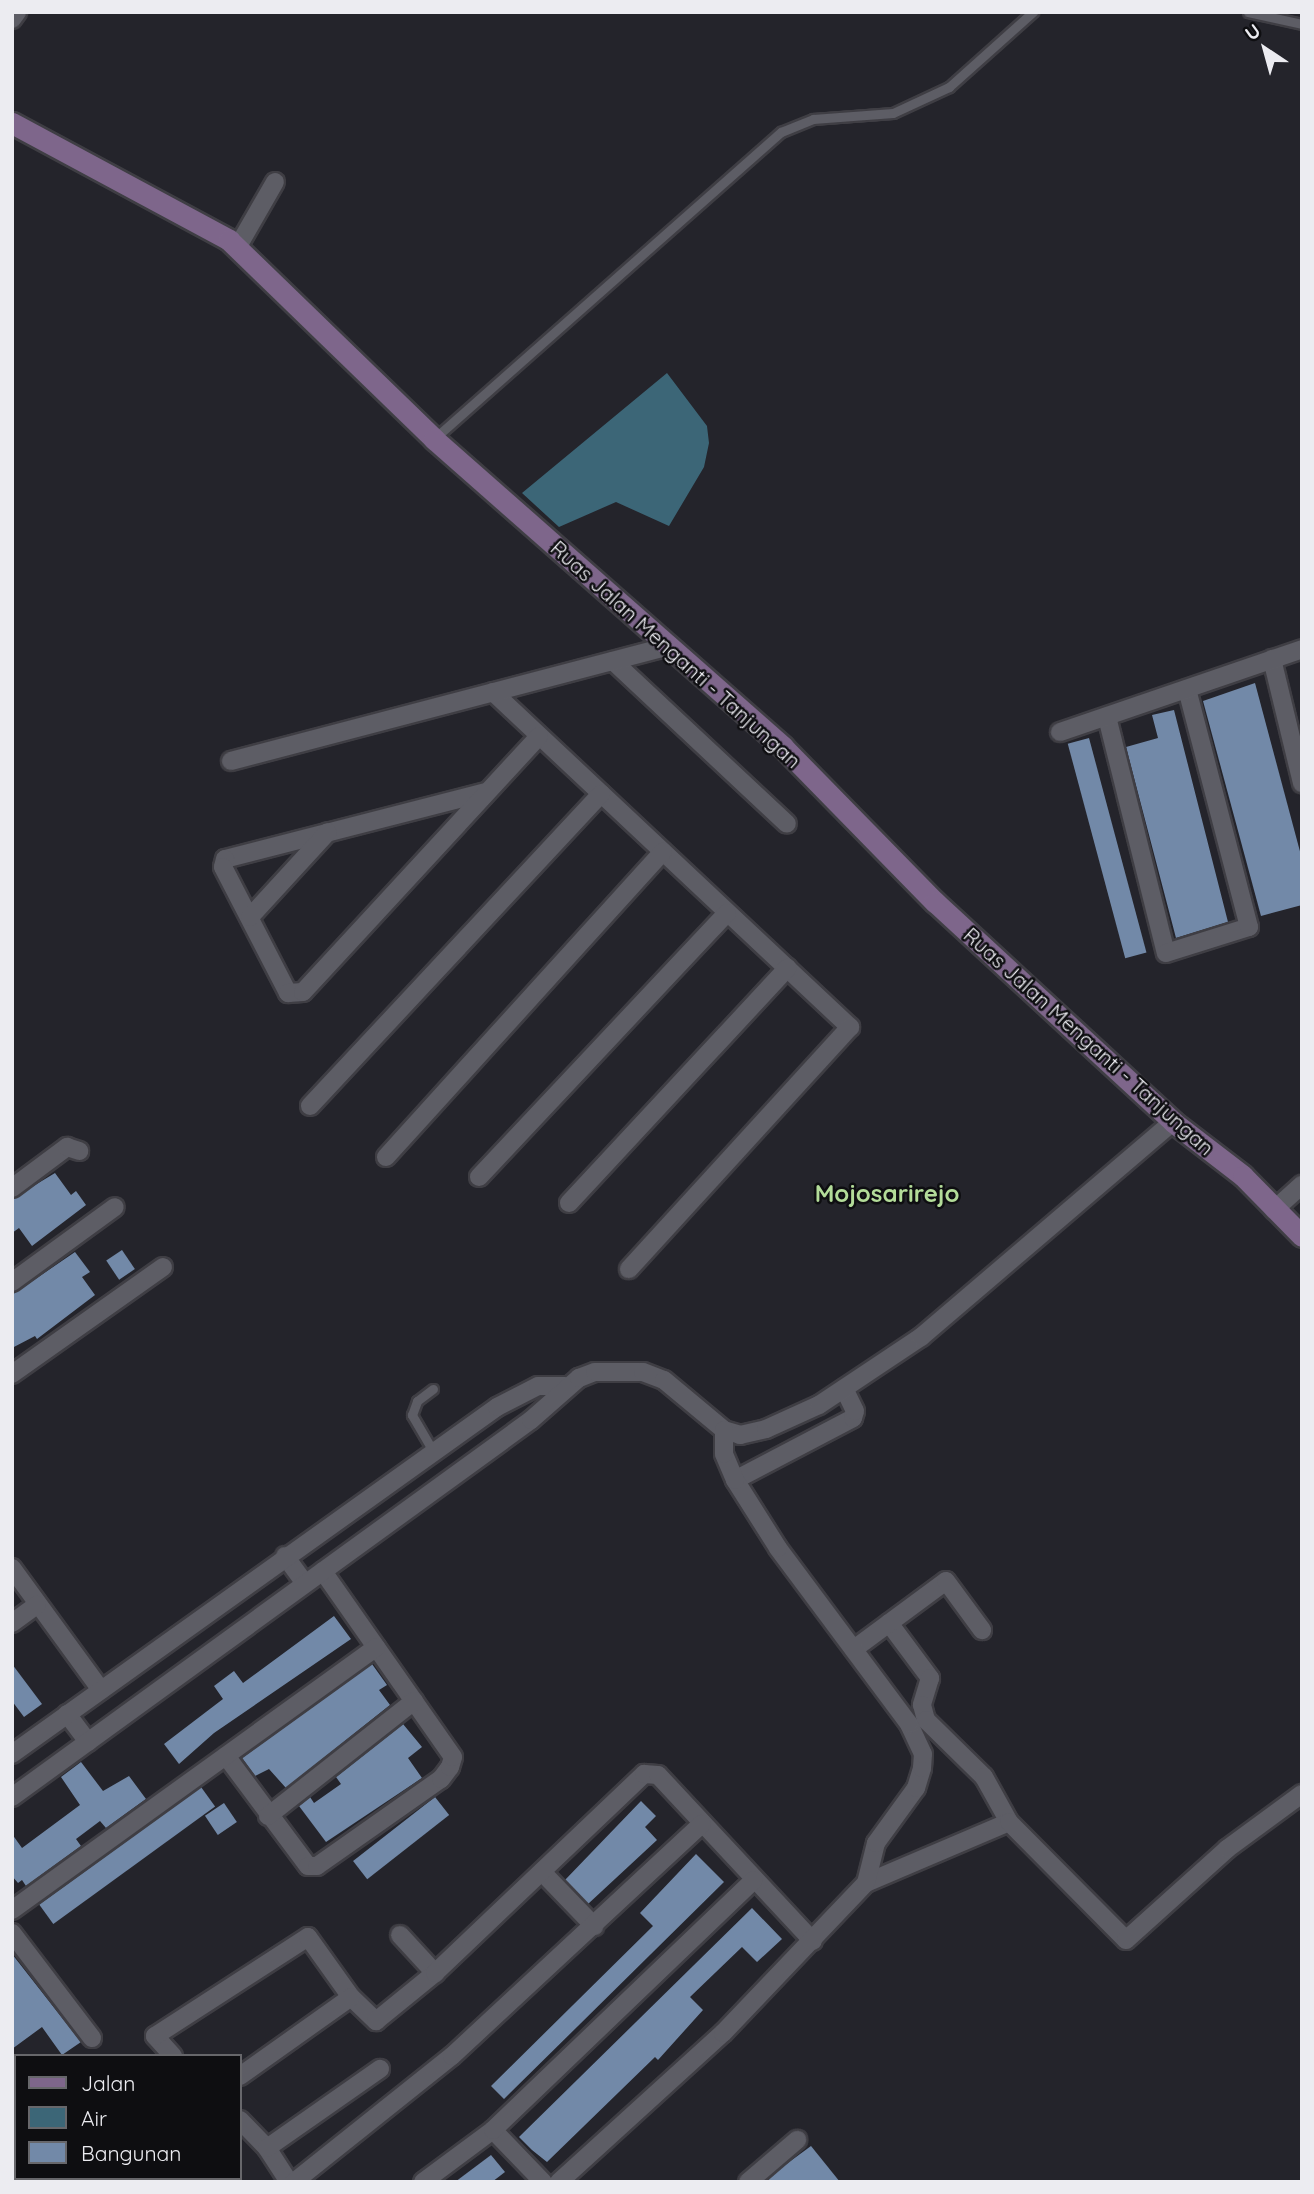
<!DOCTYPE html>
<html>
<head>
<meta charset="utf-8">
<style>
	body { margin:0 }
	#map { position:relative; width:1314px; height:2194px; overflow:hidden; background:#24242b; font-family:Quicksand,sans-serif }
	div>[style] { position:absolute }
	.water>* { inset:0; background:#3c6677 }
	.building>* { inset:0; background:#7289a8; transform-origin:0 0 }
	.roads { filter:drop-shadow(2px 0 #3f3e44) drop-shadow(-2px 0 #3f3e44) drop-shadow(0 2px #3f3e44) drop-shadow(0 -2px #3f3e44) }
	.lane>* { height:9px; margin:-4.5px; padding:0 4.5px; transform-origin:4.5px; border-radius:4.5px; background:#5d5d65 }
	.street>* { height:18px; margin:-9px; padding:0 9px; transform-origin:9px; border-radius:9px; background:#5d5d65 }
	.secondary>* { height:21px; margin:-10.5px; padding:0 10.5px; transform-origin:10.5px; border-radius:10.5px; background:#7e668b }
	span { translate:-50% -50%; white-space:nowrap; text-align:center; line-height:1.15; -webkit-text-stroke:5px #0e0e11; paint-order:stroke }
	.street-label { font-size:21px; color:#ececf1 }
	.quarter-label { font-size:24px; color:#b3dc99; font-weight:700 }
	.frame { position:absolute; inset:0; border:14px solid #ececf1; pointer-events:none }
	.legend { position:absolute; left:14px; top:2054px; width:228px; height:126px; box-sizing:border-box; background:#0e0e11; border:2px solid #67676b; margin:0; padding:9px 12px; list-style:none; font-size:21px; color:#ececf1 }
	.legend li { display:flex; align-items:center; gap:14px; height:35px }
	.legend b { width:35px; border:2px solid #67676b }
	.north { position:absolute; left:1230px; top:14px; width:70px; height:70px; -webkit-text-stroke:5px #0e0e11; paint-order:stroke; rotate:324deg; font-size:19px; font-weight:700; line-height:28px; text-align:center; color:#ececf1 }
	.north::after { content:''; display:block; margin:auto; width:24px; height:32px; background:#ececf1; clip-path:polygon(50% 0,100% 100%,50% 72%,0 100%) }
</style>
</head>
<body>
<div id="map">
	<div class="water">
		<i style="clip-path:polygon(667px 373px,707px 426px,709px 443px,704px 467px,669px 526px,616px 502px,559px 527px,522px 493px)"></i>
	</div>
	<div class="building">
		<i style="clip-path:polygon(1255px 683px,1302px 859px,1302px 905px,1261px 916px,1203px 701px)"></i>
		<i style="clip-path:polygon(1174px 710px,1228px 922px,1176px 938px,1126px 747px,1158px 738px,1152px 715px)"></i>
		<i style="left:1089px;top:738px;width:222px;height:22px;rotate:75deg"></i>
		<i style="clip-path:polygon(55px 1173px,71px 1195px,76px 1191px,86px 1205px,32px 1246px,19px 1228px,12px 1233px,12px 1199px)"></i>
		<i style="left:122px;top:1250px;width:23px;height:19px;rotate:56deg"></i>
		<i style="clip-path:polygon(75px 1252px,90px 1272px,82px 1277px,95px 1295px,37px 1339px,35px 1336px,12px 1348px,12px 1295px)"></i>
		<i style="clip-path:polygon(334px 1616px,351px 1639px,214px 1733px,179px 1764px,164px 1744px,223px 1699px,214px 1686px,234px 1671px,243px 1683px)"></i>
		<i style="clip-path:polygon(12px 1664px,42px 1704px,24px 1717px,12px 1701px)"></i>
		<i style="clip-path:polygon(372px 1664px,387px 1685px,379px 1690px,390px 1705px,286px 1788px,269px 1769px,255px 1776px,242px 1758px)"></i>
		<i style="clip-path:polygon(403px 1724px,422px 1747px,408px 1758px,422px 1778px,326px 1842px,299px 1806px,310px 1797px,314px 1803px,341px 1784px,336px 1777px)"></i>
		<i style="clip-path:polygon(81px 1762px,103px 1791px,129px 1776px,146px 1799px,106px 1828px,100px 1821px,76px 1839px,81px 1846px,26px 1886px,22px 1880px,18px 1883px,12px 1876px,12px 1834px,22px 1848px,80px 1805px,61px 1777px)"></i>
		<i style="left:201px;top:1787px;width:24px;height:200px;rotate:54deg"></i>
		<i style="left:435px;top:1797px;width:23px;height:104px;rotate:52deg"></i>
		<i style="clip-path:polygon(641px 1801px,656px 1816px,645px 1827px,657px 1840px,588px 1904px,565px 1880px)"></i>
		<i style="left:224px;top:1803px;width:23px;height:23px;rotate:56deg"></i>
		<i style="clip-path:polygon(696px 1854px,724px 1882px,504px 2099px,491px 2086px,653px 1926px,640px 1913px)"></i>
		<i style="clip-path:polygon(752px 1908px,782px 1939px,757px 1962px,742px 1947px,690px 1997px,703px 2010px,658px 2060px,655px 2057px,547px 2162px,532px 2150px,519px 2137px)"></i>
		<i style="clip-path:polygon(12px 1954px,81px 2042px,62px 2055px,42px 2027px,12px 2049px)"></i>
		<i style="clip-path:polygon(811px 2146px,840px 2182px,766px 2182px,781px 2168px)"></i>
		<i style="clip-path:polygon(491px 2155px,505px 2172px,492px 2182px,455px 2182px)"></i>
	</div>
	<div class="roads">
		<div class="lane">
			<i style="left:1248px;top:12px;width:55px;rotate:12.5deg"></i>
			<i style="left:435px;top:438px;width:462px;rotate:-41.5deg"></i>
			<i style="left:781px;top:132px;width:35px;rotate:-22deg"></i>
			<i style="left:813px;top:119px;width:80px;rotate:-4.3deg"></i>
			<i style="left:893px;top:113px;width:62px;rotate:-24.9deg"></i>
			<i style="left:949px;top:87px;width:113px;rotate:-41.8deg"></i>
			<i style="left:433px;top:1451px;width:42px;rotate:-120.3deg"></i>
			<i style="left:412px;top:1415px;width:15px;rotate:-70deg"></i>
			<i style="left:417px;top:1401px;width:20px;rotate:-37deg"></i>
		</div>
		<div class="street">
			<i style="left:12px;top:19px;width:9px;rotate:-54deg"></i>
			<i style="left:237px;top:248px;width:76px;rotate:-60.1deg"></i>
			<i style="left:1272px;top:659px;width:128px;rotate:76.4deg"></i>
			<i style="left:613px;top:661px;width:238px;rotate:43.1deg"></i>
			<i style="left:493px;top:692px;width:490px;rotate:43.2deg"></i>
			<i style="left:850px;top:1027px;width:328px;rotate:132.4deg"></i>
			<i style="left:1107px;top:717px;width:243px;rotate:76deg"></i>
			<i style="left:1166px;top:953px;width:87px;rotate:-17.4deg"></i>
			<i style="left:1249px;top:927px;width:246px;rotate:-104.6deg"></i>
			<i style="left:1060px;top:732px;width:256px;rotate:-18.9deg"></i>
			<i style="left:231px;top:761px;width:454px;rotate:-14.7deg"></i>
			<i style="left:486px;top:792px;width:269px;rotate:165.6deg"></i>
			<i style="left:225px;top:859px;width:8px;rotate:104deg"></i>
			<i style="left:223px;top:867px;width:142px;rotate:62.7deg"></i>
			<i style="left:288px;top:993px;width:15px;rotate:-4deg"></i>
			<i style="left:303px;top:992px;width:348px;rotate:-47.3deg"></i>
			<i style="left:250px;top:917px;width:115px;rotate:-47.5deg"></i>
			<i style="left:310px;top:1106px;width:427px;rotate:-47deg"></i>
			<i style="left:386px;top:1157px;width:412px;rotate:-47.8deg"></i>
			<i style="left:479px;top:1177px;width:362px;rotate:-46.8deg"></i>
			<i style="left:12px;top:1188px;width:69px;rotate:-36.7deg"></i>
			<i style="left:67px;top:1147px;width:13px;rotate:18deg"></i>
			<i style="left:569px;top:1203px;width:321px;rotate:-47.1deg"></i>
			<i style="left:1274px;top:1210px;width:38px;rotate:-42deg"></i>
			<i style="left:12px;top:1282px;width:127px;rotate:-36.1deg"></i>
			<i style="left:12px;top:1374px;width:185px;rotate:-35.3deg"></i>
			<i style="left:735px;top:1480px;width:133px;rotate:-27.7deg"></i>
			<i style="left:853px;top:1418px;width:7px;rotate:-74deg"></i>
			<i style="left:855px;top:1411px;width:25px;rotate:-116deg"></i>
			<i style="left:285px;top:1556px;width:34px;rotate:54deg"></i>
			<i style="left:12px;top:1568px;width:151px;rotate:53.9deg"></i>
			<i style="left:12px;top:1623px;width:31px;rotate:-36deg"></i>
			<i style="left:889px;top:1623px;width:69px;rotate:53.3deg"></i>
			<i style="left:930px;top:1678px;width:28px;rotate:107deg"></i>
			<i style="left:922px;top:1705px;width:16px;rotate:75deg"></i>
			<i style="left:926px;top:1720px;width:81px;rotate:44.5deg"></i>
			<i style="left:984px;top:1777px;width:51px;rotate:60.9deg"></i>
			<i style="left:854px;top:1649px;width:114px;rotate:-36.5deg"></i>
			<i style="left:946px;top:1581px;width:61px;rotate:53.7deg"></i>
			<i style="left:67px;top:1714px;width:35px;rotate:53deg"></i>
			<i style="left:12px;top:1754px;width:596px;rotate:-35.58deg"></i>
			<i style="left:497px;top:1407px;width:46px;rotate:-27.1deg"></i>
			<i style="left:538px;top:1386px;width:27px"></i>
			<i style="left:226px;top:1756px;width:137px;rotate:53.3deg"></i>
			<i style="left:308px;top:1866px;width:9px"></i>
			<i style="left:317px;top:1866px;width:151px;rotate:-35.1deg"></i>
			<i style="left:441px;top:1779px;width:15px;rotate:-53deg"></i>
			<i style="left:450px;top:1767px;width:10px;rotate:-73deg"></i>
			<i style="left:453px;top:1757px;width:227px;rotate:-125deg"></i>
			<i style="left:12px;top:1797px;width:641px;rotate:-35.99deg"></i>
			<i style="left:531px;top:1420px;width:64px;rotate:-41.2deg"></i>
			<i style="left:579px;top:1378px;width:17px;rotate:-21deg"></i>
			<i style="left:595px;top:1372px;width:48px"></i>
			<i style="left:643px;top:1372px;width:22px;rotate:21deg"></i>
			<i style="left:664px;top:1380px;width:78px;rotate:39.8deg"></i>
			<i style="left:724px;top:1430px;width:17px;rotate:17deg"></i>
			<i style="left:740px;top:1435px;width:27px;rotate:-13deg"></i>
			<i style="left:766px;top:1429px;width:58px;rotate:-24.4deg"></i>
			<i style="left:819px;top:1405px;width:123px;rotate:-33.7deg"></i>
			<i style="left:921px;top:1337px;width:331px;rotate:-40.5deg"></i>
			<i style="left:268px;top:1816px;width:186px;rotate:-38.2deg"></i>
			<i style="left:543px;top:1873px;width:74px;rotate:46.1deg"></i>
			<i style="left:866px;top:1883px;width:155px;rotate:-23.1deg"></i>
			<i style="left:1009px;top:1822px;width:166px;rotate:45.2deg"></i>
			<i style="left:1126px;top:1940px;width:136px;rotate:-42deg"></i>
			<i style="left:1227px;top:1849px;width:93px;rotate:-36.3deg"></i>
			<i style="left:12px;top:1910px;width:449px;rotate:-35.8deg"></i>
			<i style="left:12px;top:1933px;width:132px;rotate:52.7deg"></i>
			<i style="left:400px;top:1935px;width:52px;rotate:47.4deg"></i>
			<i style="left:173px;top:2056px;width:27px;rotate:-132deg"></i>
			<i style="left:155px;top:2036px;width:182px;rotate:-32.9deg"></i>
			<i style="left:308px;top:1937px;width:74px;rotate:54.4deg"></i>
			<i style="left:351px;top:1997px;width:35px;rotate:44deg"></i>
			<i style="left:376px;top:2021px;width:76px;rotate:-39.1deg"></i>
			<i style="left:435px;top:1973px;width:289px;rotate:-43.6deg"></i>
			<i style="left:644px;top:1774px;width:14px;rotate:4deg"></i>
			<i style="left:658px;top:1775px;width:227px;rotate:47deg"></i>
			<i style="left:12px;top:2073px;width:6px;rotate:51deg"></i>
			<i style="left:240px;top:2076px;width:136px;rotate:-35.4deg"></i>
			<i style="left:240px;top:2120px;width:39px;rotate:46deg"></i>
			<i style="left:267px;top:2148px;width:40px;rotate:57.1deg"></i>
			<i style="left:493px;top:2130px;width:72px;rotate:46.1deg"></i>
			<i style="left:267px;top:2148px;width:138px;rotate:-35deg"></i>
			<i style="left:179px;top:2178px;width:4px;rotate:63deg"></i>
			<i style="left:114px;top:2182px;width:6px;rotate:-45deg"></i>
			<i style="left:294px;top:2182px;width:202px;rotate:-38.6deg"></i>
			<i style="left:452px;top:2056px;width:341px;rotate:-42.9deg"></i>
			<i style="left:423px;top:2182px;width:87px;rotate:-36.6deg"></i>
			<i style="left:493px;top:2130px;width:361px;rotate:-43.8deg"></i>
			<i style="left:559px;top:2182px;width:222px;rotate:-42.3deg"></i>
			<i style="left:723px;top:2033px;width:207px;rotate:-46.4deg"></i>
			<i style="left:866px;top:1883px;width:41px;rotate:-76deg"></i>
			<i style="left:876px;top:1843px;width:68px;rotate:-54deg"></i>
			<i style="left:916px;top:1788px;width:21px;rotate:-73deg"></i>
			<i style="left:922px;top:1768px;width:14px;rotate:-86deg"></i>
			<i style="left:923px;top:1754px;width:33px;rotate:-115deg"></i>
			<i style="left:909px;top:1724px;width:219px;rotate:-126.7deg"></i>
			<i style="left:778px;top:1548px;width:80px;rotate:-122.3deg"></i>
			<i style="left:735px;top:1480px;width:28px;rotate:-113deg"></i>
			<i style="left:724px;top:1454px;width:24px;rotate:-90deg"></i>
			<i style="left:748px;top:2182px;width:65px;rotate:-40.6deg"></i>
		</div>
		<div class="secondary">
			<i style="left:12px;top:123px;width:247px;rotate:28.3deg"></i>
			<i style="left:229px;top:240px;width:286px;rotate:44.1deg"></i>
			<i style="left:434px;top:439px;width:465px;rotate:41.4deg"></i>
			<i style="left:783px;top:747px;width:217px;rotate:45.6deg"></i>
			<i style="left:935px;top:902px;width:324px;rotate:42.7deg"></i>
			<i style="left:1173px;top:1122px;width:88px;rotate:37.6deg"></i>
			<i style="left:1243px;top:1176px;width:84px;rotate:45.5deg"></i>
		</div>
	</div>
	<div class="street-label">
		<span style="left:676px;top:654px;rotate:42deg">Ruas Jalan Menganti - Tanjungan</span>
		<span style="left:1089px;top:1041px;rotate:42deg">Ruas Jalan Menganti - Tanjungan</span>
	</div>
	<div class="quarter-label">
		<span style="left:887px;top:1194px">Mojosarirejo</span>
	</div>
	<div class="frame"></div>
	<ul class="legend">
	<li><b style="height:9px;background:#7e668b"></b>Jalan</li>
	<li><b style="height:19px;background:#3c6677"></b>Air</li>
	<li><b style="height:19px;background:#7289a8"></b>Bangunan</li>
	</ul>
	<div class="north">U</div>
</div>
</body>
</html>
